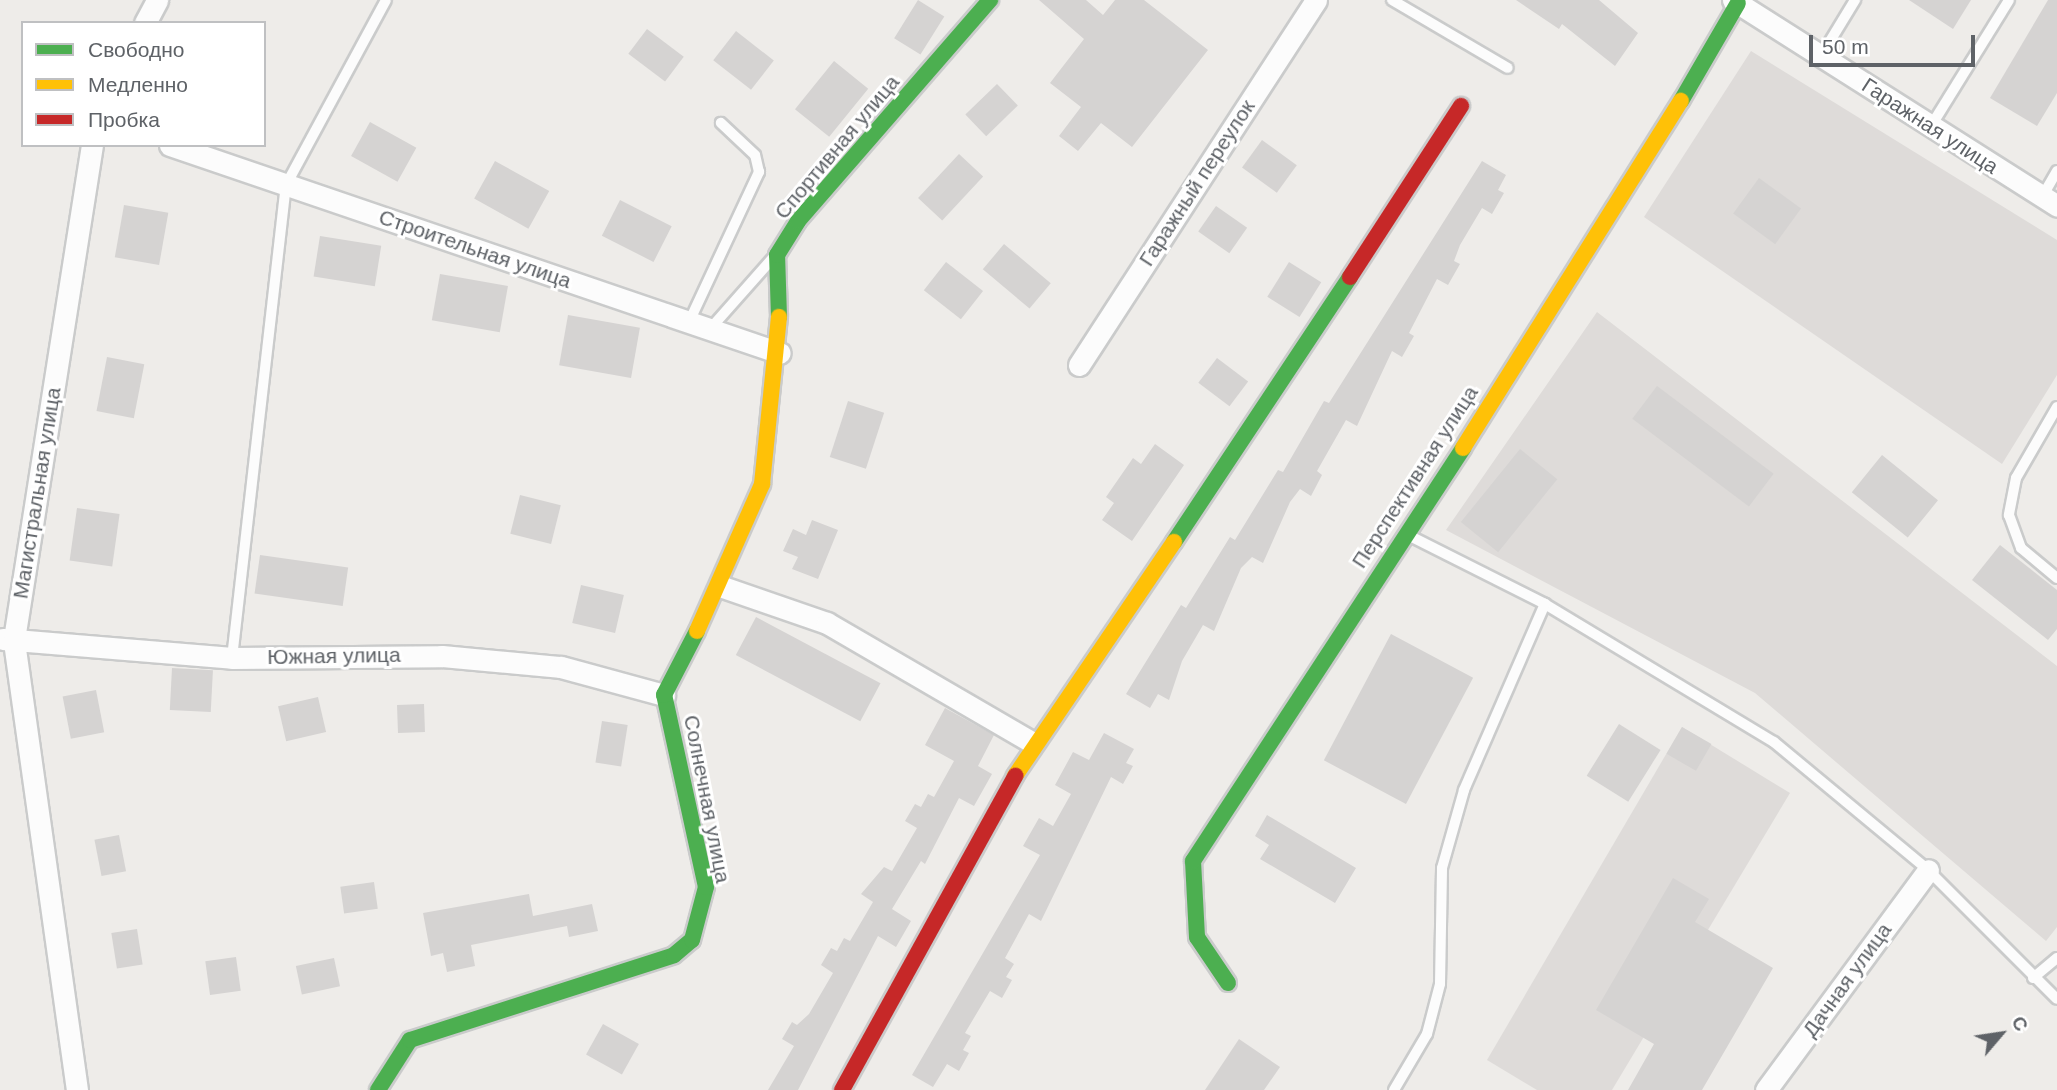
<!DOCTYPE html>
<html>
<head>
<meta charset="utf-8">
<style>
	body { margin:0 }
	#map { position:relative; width:2057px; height:1090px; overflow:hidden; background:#eeece9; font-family:Arial,sans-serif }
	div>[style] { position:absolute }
	.industrial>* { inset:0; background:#dedbd9 }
	.building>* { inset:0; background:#d5d3d2; transform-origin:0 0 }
	.roads { filter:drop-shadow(2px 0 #cacbcb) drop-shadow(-2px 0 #cacbcb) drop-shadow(0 2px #cacbcb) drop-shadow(0 -2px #cacbcb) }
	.lane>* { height:10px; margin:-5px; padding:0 5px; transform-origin:5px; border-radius:5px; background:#fcfcfc }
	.street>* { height:21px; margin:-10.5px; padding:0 10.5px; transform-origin:10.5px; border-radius:10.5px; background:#fcfcfc }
	.fast>* { height:16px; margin:-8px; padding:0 8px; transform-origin:8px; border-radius:8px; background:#4caf50 }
	.slow>* { height:16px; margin:-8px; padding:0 8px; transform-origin:8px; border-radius:8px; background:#ffc107 }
	.jam>* { height:16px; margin:-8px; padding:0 8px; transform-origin:8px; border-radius:8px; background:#c62828 }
	span { translate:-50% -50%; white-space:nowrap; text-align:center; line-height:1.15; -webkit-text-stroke:6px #fff; paint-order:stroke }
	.street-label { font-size:21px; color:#5e6267 }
	.legend { position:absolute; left:21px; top:21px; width:245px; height:126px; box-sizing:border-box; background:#fff; border:2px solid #bfc0c2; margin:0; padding:9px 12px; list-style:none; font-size:21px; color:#5e6267 }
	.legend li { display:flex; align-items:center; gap:14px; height:35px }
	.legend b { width:35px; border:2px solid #bfc0c2 }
	.north { position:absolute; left:1966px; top:999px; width:70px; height:70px; -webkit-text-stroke:5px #fff; paint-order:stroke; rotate:61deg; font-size:19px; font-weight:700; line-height:28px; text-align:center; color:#5e6267 }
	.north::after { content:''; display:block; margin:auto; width:24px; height:32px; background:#5e6267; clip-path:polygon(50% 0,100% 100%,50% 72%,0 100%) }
	.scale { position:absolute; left:1809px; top:35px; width:166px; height:32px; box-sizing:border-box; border:4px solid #5e6267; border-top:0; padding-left:9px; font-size:21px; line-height:24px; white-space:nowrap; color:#5e6267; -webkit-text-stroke:5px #fff; paint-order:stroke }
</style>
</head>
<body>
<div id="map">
	<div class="industrial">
		<i style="clip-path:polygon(1751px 51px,2057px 240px,2057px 375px,2002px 464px,1644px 217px)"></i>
		<i style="clip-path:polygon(1597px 312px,2057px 666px,2057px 927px,2046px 941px,1755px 693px,1446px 530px)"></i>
		<i style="clip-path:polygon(1682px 727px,1790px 793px,1612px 1090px,1537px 1090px,1487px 1060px)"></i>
	</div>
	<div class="building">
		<i style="left:918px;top:0;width:31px;height:45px;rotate:32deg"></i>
		<i style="clip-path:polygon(1039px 0,1086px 0,1103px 15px,1115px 0,1144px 0,1208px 50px,1132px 147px,1101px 123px,1078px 151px,1059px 136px,1081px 107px,1050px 83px,1084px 39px)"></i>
		<i style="clip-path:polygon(1516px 0,1599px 0,1638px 33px,1615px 66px,1562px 24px,1559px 29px)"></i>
		<i style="clip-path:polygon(1909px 0,1971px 0,1953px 29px)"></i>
		<i style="clip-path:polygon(2048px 0,2057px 0,2057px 93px,2037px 126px,1990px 98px)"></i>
		<i style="left:647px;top:29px;width:46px;height:31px;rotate:37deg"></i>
		<i style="left:736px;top:31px;width:48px;height:37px;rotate:38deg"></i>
		<i style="left:834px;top:61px;width:44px;height:62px;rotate:39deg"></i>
		<i style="left:997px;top:84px;width:30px;height:44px;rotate:46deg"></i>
		<i style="left:370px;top:122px;width:53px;height:39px;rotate:29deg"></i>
		<i style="left:1262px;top:140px;width:43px;height:34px;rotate:36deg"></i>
		<i style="left:959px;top:154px;width:33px;height:60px;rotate:43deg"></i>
		<i style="left:495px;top:161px;width:62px;height:43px;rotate:29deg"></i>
		<i style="clip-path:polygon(1482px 161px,1506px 175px,1498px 190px,1504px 193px,1492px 214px,1482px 208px,1460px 245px,1454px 261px,1460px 264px,1448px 285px,1437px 279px,1409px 333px,1414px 336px,1402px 357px,1392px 351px,1357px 426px,1346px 420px,1317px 471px,1322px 475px,1311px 496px,1300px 489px,1290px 502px,1263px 563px,1252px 557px,1241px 568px,1214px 631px,1203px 625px,1182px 661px,1169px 700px,1158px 694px,1150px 708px,1126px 694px,1181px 605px,1186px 608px,1230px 537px,1235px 540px,1278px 470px,1283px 472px,1324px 401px,1329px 403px)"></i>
		<i style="left:1759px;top:178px;width:52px;height:44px;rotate:36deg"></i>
		<i style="left:620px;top:200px;width:58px;height:40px;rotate:27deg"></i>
		<i style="left:124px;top:205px;width:45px;height:53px;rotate:10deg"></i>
		<i style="left:1216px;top:206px;width:38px;height:31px;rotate:35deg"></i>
		<i style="left:320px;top:236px;width:62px;height:41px;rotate:9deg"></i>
		<i style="left:1004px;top:244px;width:61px;height:33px;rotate:40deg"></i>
		<i style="left:946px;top:262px;width:47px;height:36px;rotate:38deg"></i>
		<i style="left:1289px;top:262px;width:38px;height:41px;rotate:32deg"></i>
		<i style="left:440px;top:274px;width:69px;height:47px;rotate:10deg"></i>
		<i style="left:568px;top:315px;width:73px;height:51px;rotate:10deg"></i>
		<i style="left:107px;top:357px;width:38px;height:55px;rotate:11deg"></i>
		<i style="left:1217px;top:358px;width:39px;height:31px;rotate:37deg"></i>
		<i style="left:1657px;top:386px;width:146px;height:41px;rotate:37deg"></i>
		<i style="left:848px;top:401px;width:38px;height:59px;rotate:18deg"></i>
		<i style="clip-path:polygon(1155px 444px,1184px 465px,1132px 541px,1102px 520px,1114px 503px,1106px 497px,1133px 458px,1141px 464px)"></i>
		<i style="left:1520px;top:449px;width:48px;height:94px;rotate:39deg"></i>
		<i style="left:1882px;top:455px;width:72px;height:48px;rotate:39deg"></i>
		<i style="left:520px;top:495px;width:42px;height:40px;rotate:14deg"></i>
		<i style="left:77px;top:508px;width:43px;height:53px;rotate:8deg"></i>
		<i style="clip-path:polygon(812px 520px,838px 530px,818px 579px,792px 569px,798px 557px,783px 551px,793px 529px,806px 535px)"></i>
		<i style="clip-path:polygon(2000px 545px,2057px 590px,2057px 629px,2048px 640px,1972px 580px)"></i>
		<i style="left:260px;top:555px;width:89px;height:39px;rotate:8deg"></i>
		<i style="left:581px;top:585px;width:44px;height:39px;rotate:13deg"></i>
		<i style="left:756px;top:617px;width:141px;height:43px;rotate:28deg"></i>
		<i style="left:1391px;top:634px;width:93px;height:143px;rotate:28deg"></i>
		<i style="left:172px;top:668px;width:41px;height:42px;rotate:3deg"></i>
		<i style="left:96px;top:690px;width:43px;height:34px;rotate:79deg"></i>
		<i style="left:318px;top:697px;width:36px;height:41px;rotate:77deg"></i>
		<i style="left:424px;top:704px;width:28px;height:27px;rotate:88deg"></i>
		<i style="clip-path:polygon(945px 708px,994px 735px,978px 766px,992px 774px,974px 806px,959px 798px,925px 864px,921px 861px,892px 909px,911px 921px,896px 947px,878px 936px,798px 1090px,768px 1090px,794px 1046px,782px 1039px,792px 1022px,797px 1025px,809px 1014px,833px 973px,821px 965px,831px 948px,837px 951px,844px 938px,850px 941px,873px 902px,861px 894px,884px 867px,892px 871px,917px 828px,905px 821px,915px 804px,921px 807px,928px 794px,934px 797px,954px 761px,925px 745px)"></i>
		<i style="left:602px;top:721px;width:26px;height:42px;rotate:9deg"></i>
		<i style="left:1619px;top:724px;width:49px;height:61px;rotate:32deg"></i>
		<i style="left:1682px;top:727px;width:34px;height:31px;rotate:30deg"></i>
		<i style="clip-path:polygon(1104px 733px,1134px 749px,1126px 763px,1133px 766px,1123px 784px,1111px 777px,1041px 921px,1029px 914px,1005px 958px,1014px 964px,1006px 977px,1012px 980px,1002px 998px,990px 991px,965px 1033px,971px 1036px,963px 1050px,969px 1053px,959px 1071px,947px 1064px,933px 1087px,912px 1075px,1040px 855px,1023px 846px,1039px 818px,1053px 826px,1071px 794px,1055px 785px,1073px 752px,1089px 760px)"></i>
		<i style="clip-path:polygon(1267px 815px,1356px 868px,1335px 903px,1260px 859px,1269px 845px,1255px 836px)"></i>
		<i style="left:119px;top:835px;width:37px;height:25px;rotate:79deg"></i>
		<i style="clip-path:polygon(1673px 878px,1709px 899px,1695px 922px,1773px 968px,1702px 1090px,1628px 1090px,1654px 1044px,1596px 1010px)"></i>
		<i style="left:374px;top:882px;width:27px;height:34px;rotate:82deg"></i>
		<i style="clip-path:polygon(529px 894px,533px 916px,592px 904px,598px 931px,569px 937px,567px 926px,471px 945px,475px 966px,447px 972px,443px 953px,431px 956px,423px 913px)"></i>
		<i style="left:137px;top:929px;width:36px;height:26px;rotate:81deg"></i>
		<i style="left:236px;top:957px;width:34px;height:31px;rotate:82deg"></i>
		<i style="left:334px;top:958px;width:29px;height:39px;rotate:78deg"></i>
		<i style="left:603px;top:1024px;width:41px;height:35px;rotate:29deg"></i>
		<i style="clip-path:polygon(1239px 1039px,1280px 1067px,1264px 1090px,1205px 1090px)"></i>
	</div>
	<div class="roads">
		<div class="lane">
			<i style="left:1392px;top:0;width:134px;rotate:30.4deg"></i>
			<i style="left:1821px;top:56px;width:66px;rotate:-58.7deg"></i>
			<i style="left:1931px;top:126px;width:148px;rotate:-58.2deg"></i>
			<i style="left:2042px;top:197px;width:30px;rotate:-60deg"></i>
			<i style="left:689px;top:322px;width:166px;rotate:-65deg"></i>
			<i style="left:759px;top:172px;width:17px;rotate:-103deg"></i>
			<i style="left:755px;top:155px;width:47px;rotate:-136.7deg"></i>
			<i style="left:710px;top:329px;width:94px;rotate:-48.5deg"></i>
			<i style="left:2057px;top:407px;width:82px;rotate:120deg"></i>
			<i style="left:2016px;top:478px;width:38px;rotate:101deg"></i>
			<i style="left:2009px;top:515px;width:35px;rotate:70deg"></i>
			<i style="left:2021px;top:548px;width:47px;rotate:39.8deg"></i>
			<i style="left:1408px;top:535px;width:153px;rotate:26.7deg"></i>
			<i style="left:1545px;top:604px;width:267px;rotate:31.1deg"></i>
			<i style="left:1774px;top:742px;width:200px;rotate:39.7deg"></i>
			<i style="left:1928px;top:870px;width:182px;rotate:45deg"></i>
			<i style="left:232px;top:658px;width:476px;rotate:-83.5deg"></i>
			<i style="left:286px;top:185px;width:210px;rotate:-61.6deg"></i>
			<i style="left:2033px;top:978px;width:31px;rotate:-40deg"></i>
			<i style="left:1394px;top:1090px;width:65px;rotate:-59.5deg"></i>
			<i style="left:1427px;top:1034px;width:52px;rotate:-75.4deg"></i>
			<i style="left:1440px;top:984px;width:116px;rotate:-89deg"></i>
			<i style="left:1442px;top:868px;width:81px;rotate:-74.2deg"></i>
			<i style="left:1464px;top:790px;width:203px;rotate:-66.5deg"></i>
		</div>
		<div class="street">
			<i style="left:1733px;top:0;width:384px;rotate:32.4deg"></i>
			<i style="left:145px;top:23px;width:26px;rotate:-62deg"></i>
			<i style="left:170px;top:145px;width:644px;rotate:18.83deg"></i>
			<i style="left:1079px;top:365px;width:435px;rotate:-57deg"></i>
			<i style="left:720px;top:586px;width:113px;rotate:19.1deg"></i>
			<i style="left:827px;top:623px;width:238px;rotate:30.2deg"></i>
			<i style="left:3px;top:639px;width:230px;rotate:4.7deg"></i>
			<i style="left:232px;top:658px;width:210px;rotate:-0.5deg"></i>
			<i style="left:442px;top:656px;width:120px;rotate:5.3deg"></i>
			<i style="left:561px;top:667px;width:107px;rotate:15.2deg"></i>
			<i style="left:77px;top:1090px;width:455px;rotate:-98deg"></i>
			<i style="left:14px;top:639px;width:500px;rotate:-81.03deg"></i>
			<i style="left:1766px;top:1090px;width:273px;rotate:-53.6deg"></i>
		</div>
		<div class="fast">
			<i style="left:1681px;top:101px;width:113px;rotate:-59.8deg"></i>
			<i style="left:779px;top:317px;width:62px;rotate:-91.8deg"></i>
			<i style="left:777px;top:255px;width:40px;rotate:-58deg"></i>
			<i style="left:798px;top:221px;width:293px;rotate:-49deg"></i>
			<i style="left:1174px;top:542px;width:318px;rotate:-56.4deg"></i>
			<i style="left:1228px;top:983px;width:55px;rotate:-124deg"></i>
			<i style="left:1197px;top:937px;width:76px;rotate:-93deg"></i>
			<i style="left:1193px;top:861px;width:493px;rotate:-56.8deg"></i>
			<i style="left:378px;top:1090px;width:59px;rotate:-57.4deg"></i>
			<i style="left:410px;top:1040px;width:277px;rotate:-17.8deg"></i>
			<i style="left:674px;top:955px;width:23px;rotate:-40deg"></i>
			<i style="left:692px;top:940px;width:55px;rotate:-75.2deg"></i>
			<i style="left:706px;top:887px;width:197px;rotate:-102.3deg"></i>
			<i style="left:664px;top:695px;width:72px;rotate:-62.7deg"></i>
		</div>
		<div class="slow">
			<i style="left:1463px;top:448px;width:410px;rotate:-57.9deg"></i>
			<i style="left:697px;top:631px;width:161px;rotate:-66.1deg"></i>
			<i style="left:762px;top:484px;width:168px;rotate:-84.2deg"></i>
			<i style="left:1015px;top:776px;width:283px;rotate:-55.8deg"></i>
		</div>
		<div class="jam">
			<i style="left:1350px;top:277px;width:204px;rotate:-57deg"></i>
			<i style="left:842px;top:1090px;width:359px;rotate:-61.1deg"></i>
		</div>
	</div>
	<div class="street-label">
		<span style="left:1930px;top:126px;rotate:33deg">Гаражная улица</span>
		<span style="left:837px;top:147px;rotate:-50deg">Спортивная улица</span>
		<span style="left:1197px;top:183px;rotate:-57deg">Гаражный переулок</span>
		<span style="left:475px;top:249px;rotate:19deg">Строительная улица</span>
		<span style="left:1415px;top:477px;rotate:-57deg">Перспективная улица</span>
		<span style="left:37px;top:493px;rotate:-81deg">Магистральная улица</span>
		<span style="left:334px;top:656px;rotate:-1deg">Южная улица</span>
		<span style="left:707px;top:799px;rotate:79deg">Солнечная улица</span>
		<span style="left:1847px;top:980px;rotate:-54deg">Дачная улица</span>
	</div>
	<ul class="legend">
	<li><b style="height:9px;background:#4caf50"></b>Свободно</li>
	<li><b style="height:9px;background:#ffc107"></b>Медленно</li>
	<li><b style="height:9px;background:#c62828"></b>Пробка</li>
	</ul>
	<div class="north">С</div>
	<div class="scale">50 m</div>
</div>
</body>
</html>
